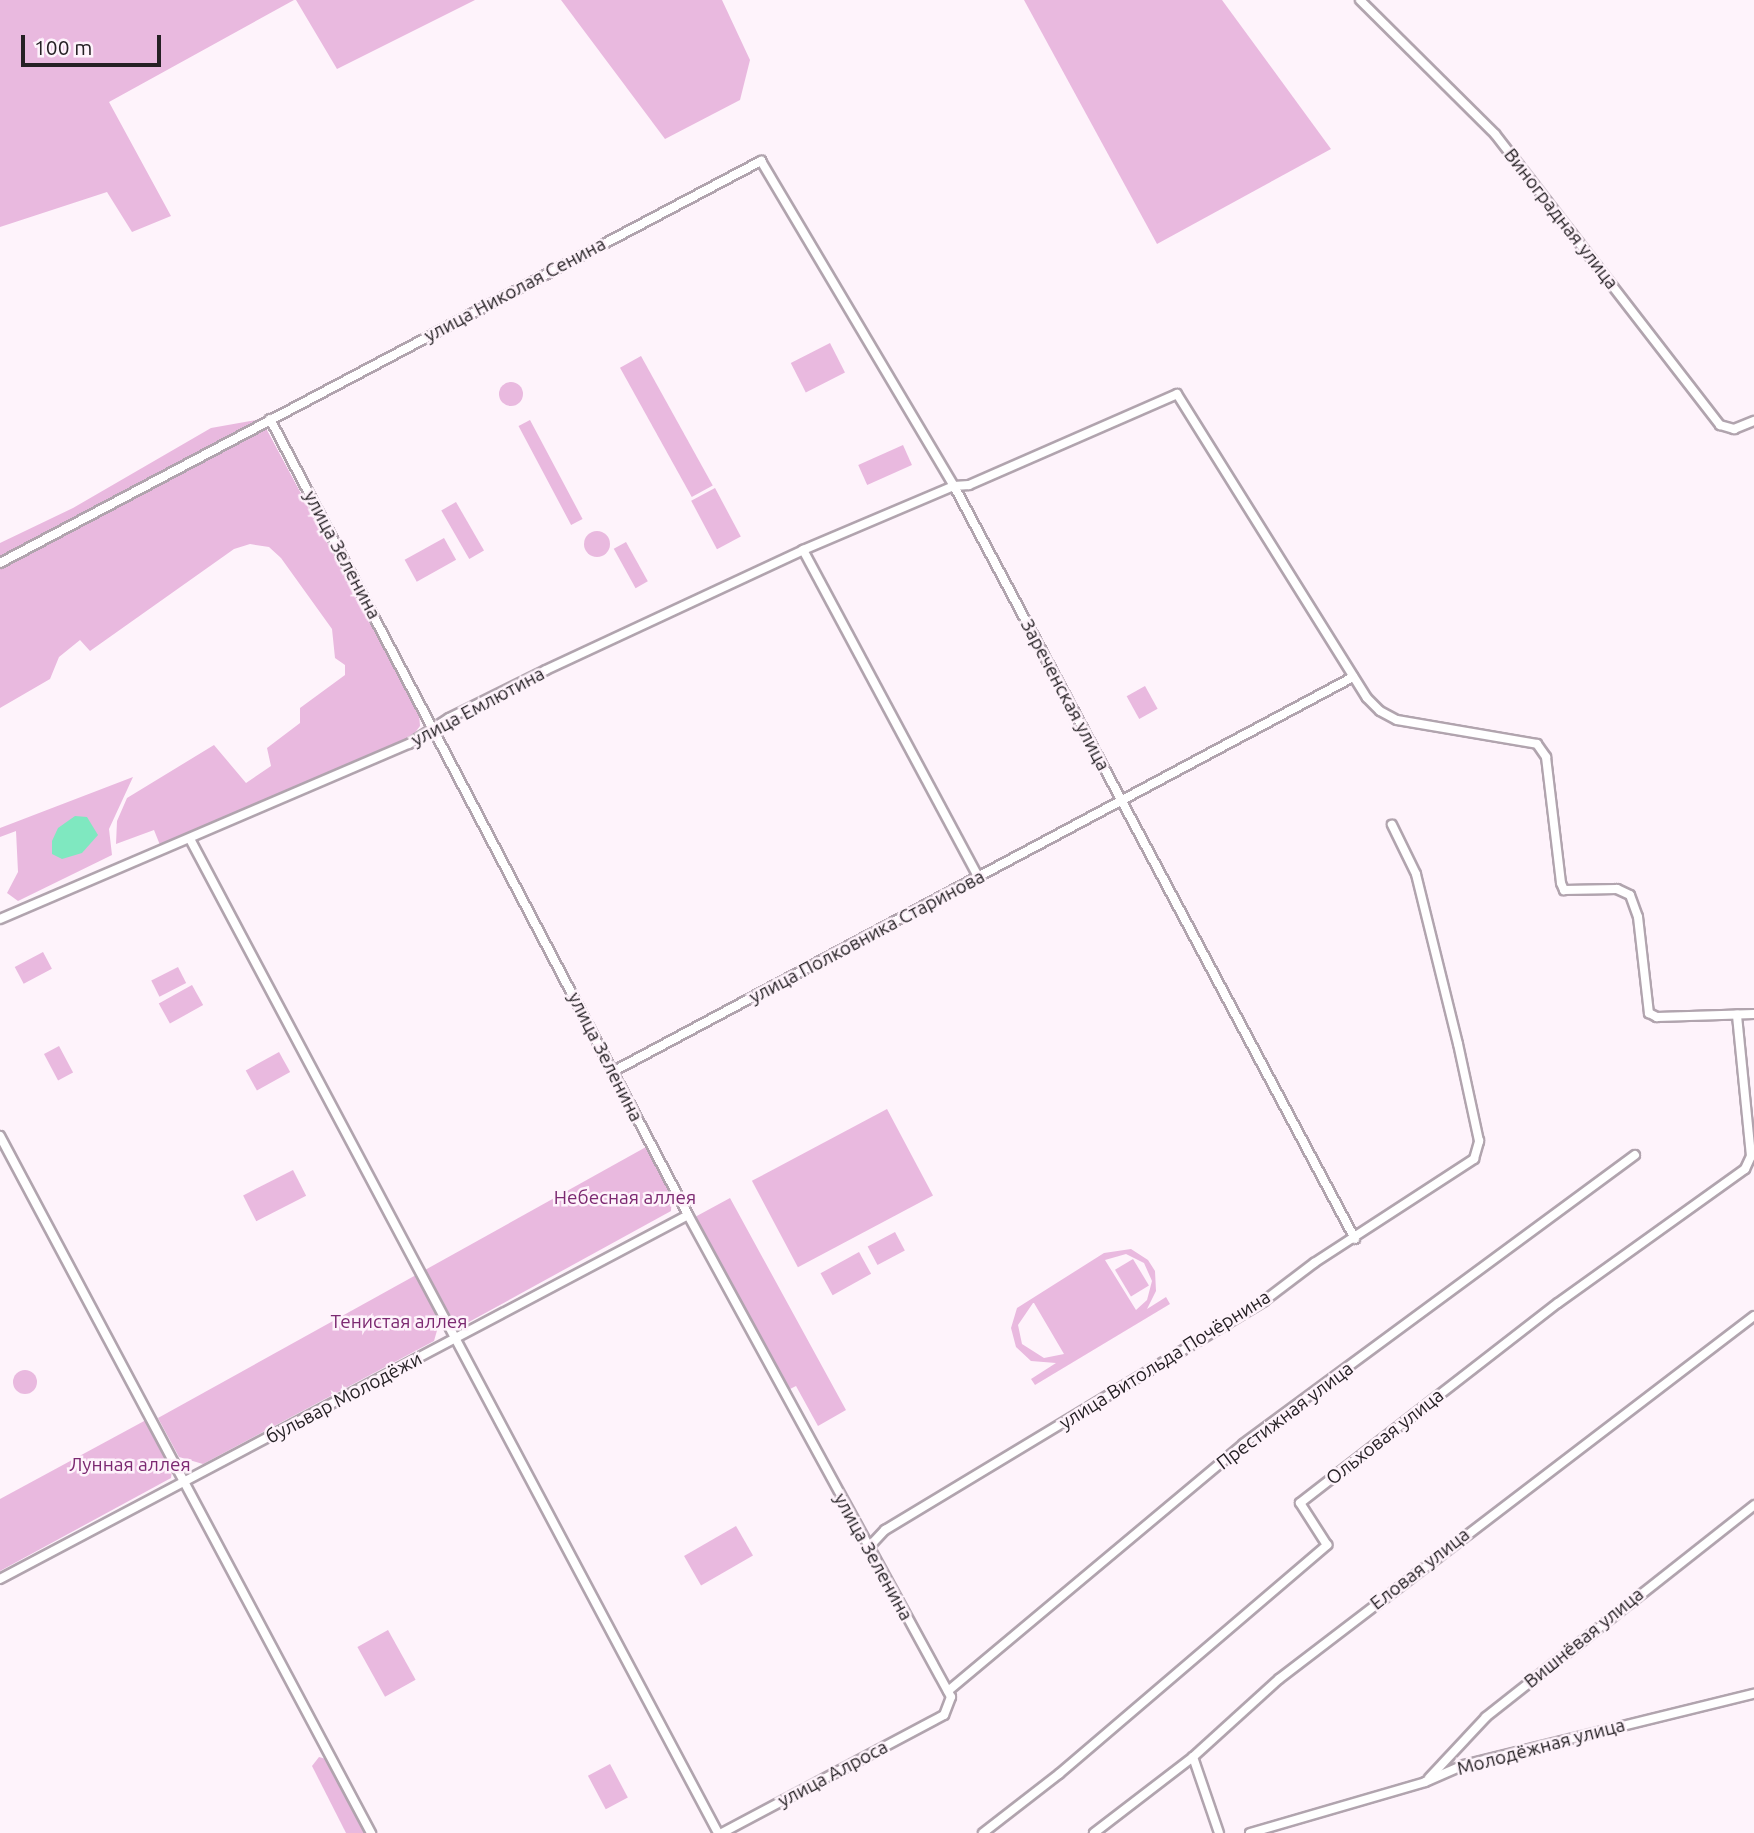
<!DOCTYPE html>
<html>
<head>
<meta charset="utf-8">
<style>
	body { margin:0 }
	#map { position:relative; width:1754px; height:1833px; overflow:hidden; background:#fef3fb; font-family:Ubuntu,sans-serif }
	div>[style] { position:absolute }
	.green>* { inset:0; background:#e9b9df; transform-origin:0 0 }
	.round { border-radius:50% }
	.water>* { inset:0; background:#7fe8c0 }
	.roads { filter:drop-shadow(2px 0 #b1a4ae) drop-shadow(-2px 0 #b1a4ae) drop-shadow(0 2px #b1a4ae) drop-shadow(0 -2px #b1a4ae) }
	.street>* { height:8px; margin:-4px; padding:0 4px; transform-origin:4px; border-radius:4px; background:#fff }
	span { translate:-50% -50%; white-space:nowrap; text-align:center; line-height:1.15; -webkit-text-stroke:5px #fef3fb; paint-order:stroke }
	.street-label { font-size:19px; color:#252024 }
	.park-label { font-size:19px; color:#7c2971 }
	.scale { position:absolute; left:21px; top:35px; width:140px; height:32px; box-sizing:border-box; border:4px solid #252024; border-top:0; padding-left:9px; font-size:21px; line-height:24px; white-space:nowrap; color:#252024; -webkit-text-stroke:5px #fef3fb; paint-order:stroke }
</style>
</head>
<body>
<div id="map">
	<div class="green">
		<i style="clip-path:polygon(0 0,294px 0,109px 102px,171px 216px,132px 232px,107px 192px,0 227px)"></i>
		<i style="clip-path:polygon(296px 0,475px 0,337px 69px)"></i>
		<i style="clip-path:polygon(561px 0,722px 0,750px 60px,740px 100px,665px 139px)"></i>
		<i style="clip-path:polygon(1024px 0,1222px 0,1331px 149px,1157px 244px)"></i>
		<i style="left:830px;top:343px;width:33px;height:44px;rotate:63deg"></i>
		<i style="left:641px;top:356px;width:148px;height:24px;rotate:61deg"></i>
		<i class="round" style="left:499px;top:382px;width:24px;height:24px"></i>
		<i style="clip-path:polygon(261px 419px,419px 713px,420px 726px,411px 738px,160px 845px,154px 830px,116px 844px,117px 821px,127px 798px,214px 745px,246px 783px,271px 766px,267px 748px,300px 723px,300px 708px,345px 675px,345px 665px,335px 658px,332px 629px,281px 558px,269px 547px,250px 544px,234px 549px,90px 651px,80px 640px,59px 657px,50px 679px,0 708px,0 543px,73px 508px,211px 428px)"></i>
		<i style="left:530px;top:420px;width:112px;height:13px;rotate:62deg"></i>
		<i style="left:903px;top:445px;width:22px;height:49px;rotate:66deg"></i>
		<i style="left:715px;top:488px;width:55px;height:27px;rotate:62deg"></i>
		<i style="left:456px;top:502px;width:56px;height:17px;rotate:60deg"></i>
		<i class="round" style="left:584px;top:531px;width:26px;height:26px"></i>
		<i style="left:444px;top:538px;width:25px;height:45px;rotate:61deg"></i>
		<i style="left:626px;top:542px;width:45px;height:14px;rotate:61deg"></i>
		<i style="left:1145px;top:686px;width:26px;height:21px;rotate:61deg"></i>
		<i style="clip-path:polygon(133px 777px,109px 829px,112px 855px,18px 901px,7px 893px,18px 872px,16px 831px,0 837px,0 828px)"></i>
		<i style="left:43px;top:952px;width:19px;height:32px;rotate:62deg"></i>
		<i style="left:178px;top:967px;width:18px;height:30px;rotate:63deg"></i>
		<i style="left:192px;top:985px;width:23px;height:38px;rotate:61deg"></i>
		<i style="left:59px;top:1046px;width:30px;height:17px;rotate:62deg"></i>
		<i style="left:279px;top:1052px;width:23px;height:38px;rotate:61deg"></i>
		<i style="left:887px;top:1109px;width:98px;height:153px;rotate:62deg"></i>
		<i style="clip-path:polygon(646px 1147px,672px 1195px,671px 1211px,467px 1323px,450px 1318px,425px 1270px)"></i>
		<i style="left:293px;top:1170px;width:29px;height:56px;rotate:63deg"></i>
		<i style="clip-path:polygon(730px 1198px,846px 1410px,818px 1426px,796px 1386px,788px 1390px,695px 1217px)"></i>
		<i style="left:895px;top:1232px;width:21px;height:31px;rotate:62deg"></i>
		<i style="clip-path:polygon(evenodd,1131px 1249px,1148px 1260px,1155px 1271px,1156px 1291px,1147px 1309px,1166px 1297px,1170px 1304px,1035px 1385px,1031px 1379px,1056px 1363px,1031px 1361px,1016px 1347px,1011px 1328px,1017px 1308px,1104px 1253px,1131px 1249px,1126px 1254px,1144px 1263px,1152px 1281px,1147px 1300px,1136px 1310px,1105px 1260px,1126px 1254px,1131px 1249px,1033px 1303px,1034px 1303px,1064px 1354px,1044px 1358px,1022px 1344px,1018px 1325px,1033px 1303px)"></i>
		<i style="left:859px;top:1252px;width:25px;height:44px;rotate:61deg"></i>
		<i style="left:1133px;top:1259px;width:31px;height:21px;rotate:59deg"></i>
		<i style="clip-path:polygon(416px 1275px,440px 1320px,434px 1341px,203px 1464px,179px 1457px,158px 1418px)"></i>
		<i class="round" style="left:13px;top:1370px;width:24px;height:24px"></i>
		<i style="clip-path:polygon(146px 1420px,172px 1470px,171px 1478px,0 1571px,0 1499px)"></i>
		<i style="left:736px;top:1526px;width:34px;height:60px;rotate:60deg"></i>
		<i style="left:388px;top:1630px;width:57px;height:35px;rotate:61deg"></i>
		<i style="clip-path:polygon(319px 1757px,326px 1759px,366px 1833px,346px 1833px,312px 1766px)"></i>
		<i style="left:610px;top:1764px;width:38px;height:25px;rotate:62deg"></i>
	</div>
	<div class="water">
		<i style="clip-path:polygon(75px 816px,87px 817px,98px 835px,82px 853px,62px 859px,52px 854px,52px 841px,58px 828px)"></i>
	</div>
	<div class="roads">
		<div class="street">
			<i style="left:1360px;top:0;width:190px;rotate:44.8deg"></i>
			<i style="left:1495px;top:134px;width:368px;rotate:52.3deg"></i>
			<i style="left:1720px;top:425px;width:15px;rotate:16deg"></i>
			<i style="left:1734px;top:429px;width:22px;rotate:-22deg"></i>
			<i style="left:270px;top:419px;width:899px;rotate:62.29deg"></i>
			<i style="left:688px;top:1215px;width:549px;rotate:61.38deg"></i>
			<i style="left:951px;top:1697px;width:19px;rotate:111deg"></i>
			<i style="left:944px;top:1715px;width:251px;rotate:152deg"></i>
			<i style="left:803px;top:550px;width:372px;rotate:61.8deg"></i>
			<i style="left:0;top:563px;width:861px;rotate:-27.85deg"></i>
			<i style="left:761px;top:161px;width:378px;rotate:59.3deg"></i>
			<i style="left:954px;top:486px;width:853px;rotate:61.96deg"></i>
			<i style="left:190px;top:839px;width:1126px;rotate:62.02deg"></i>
			<i style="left:0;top:919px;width:445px;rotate:-23.2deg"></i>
			<i style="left:409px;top:744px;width:48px;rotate:-33deg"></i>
			<i style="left:449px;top:718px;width:108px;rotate:-26.3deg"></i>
			<i style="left:546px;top:670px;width:284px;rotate:-25deg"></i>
			<i style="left:803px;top:550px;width:164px;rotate:-23deg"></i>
			<i style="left:954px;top:486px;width:15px;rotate:-4deg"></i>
			<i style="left:969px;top:485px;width:227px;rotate:-23.6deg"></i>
			<i style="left:1177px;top:394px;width:358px;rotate:58deg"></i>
			<i style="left:1367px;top:698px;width:18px;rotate:45deg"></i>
			<i style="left:1380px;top:711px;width:19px;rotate:28deg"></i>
			<i style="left:1397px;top:720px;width:142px;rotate:9.7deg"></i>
			<i style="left:1537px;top:744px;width:16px;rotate:55deg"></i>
			<i style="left:1546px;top:757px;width:127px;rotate:83.2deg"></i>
			<i style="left:1561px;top:883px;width:8px;rotate:67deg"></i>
			<i style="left:1564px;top:890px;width:53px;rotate:-1.1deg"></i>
			<i style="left:1617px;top:889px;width:14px;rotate:25deg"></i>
			<i style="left:1630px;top:895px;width:23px;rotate:70deg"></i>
			<i style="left:1638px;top:917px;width:97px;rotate:83.5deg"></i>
			<i style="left:1649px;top:1013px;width:9px;rotate:27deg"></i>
			<i style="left:1657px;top:1017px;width:97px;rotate:-1.8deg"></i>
			<i style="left:612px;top:1072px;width:840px;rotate:-28.06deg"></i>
			<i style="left:0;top:1136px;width:790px;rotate:61.97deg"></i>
			<i style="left:868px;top:1548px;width:25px;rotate:-47deg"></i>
			<i style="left:885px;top:1530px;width:443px;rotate:-31.1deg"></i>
			<i style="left:1264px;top:1301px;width:63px;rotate:-37.2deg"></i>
			<i style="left:1314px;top:1263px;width:191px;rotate:-33deg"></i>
			<i style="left:1474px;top:1159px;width:19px;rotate:-74deg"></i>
			<i style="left:1479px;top:1141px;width:99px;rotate:-102.2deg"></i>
			<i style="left:1458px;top:1044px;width:175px;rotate:-103.9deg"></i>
			<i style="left:1416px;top:874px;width:55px;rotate:-116.1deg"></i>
			<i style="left:0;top:1579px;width:778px;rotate:-27.88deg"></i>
			<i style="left:948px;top:1691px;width:385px;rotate:-39.9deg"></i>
			<i style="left:1243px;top:1444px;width:487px;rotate:-36.4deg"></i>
			<i style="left:1193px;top:1757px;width:80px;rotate:71.1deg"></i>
			<i style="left:1429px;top:1778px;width:83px;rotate:-46.9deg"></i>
			<i style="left:1486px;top:1717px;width:342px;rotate:-38.3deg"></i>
			<i style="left:983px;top:1833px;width:96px;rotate:-37.8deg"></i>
			<i style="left:1059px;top:1774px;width:353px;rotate:-40.5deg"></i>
			<i style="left:1327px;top:1545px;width:50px;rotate:-122.7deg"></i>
			<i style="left:1300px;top:1503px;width:326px;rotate:-37.8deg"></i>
			<i style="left:1558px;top:1303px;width:230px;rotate:-35.6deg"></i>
			<i style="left:1745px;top:1169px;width:14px;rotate:-65deg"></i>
			<i style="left:1751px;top:1156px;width:142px;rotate:-95.7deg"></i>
			<i style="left:1094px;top:1833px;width:125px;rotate:-37.5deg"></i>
			<i style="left:1193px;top:1757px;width:116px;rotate:-42.2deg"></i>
			<i style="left:1279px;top:1679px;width:598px;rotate:-37.39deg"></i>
			<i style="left:1250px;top:1833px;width:182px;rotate:-16.2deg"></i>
			<i style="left:1425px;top:1782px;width:43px;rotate:-23.6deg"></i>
			<i style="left:1464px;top:1765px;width:299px;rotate:-13.8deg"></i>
		</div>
	</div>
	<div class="street-label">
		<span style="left:1561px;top:219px;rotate:52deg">Виноградная улица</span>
		<span style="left:515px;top:290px;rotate:-28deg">улица Николая Сенина</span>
		<span style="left:342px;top:555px;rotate:62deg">улица Зеленина</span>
		<span style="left:1065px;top:695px;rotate:62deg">Зареченская улица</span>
		<span style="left:478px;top:707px;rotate:-28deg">улица Емлютина</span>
		<span style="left:867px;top:937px;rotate:-28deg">улица Полковника Старинова</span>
		<span style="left:605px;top:1057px;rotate:63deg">улица Зеленина</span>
		<span style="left:1165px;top:1360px;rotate:-32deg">улица Витольда Почёрнина</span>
		<span style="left:344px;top:1398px;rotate:-28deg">бульвар Молодёжи</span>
		<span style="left:1285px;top:1416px;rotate:-37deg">Престижная улица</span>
		<span style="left:1385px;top:1437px;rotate:-38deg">Ольховая улица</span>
		<span style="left:873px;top:1557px;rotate:61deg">улица Зеленина</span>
		<span style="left:1420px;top:1569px;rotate:-38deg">Еловая улица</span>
		<span style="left:1584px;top:1638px;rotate:-39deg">Вишнёвая улица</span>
		<span style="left:1541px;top:1747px;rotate:-15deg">Молодёжная улица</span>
		<span style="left:833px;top:1774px;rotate:-28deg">улица Алроса</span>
	</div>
	<div class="park-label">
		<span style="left:625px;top:1198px">Небесная аллея</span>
		<span style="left:399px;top:1322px">Тенистая аллея</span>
		<span style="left:130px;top:1465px">Лунная аллея</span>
	</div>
	<div class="scale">100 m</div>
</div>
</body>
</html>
